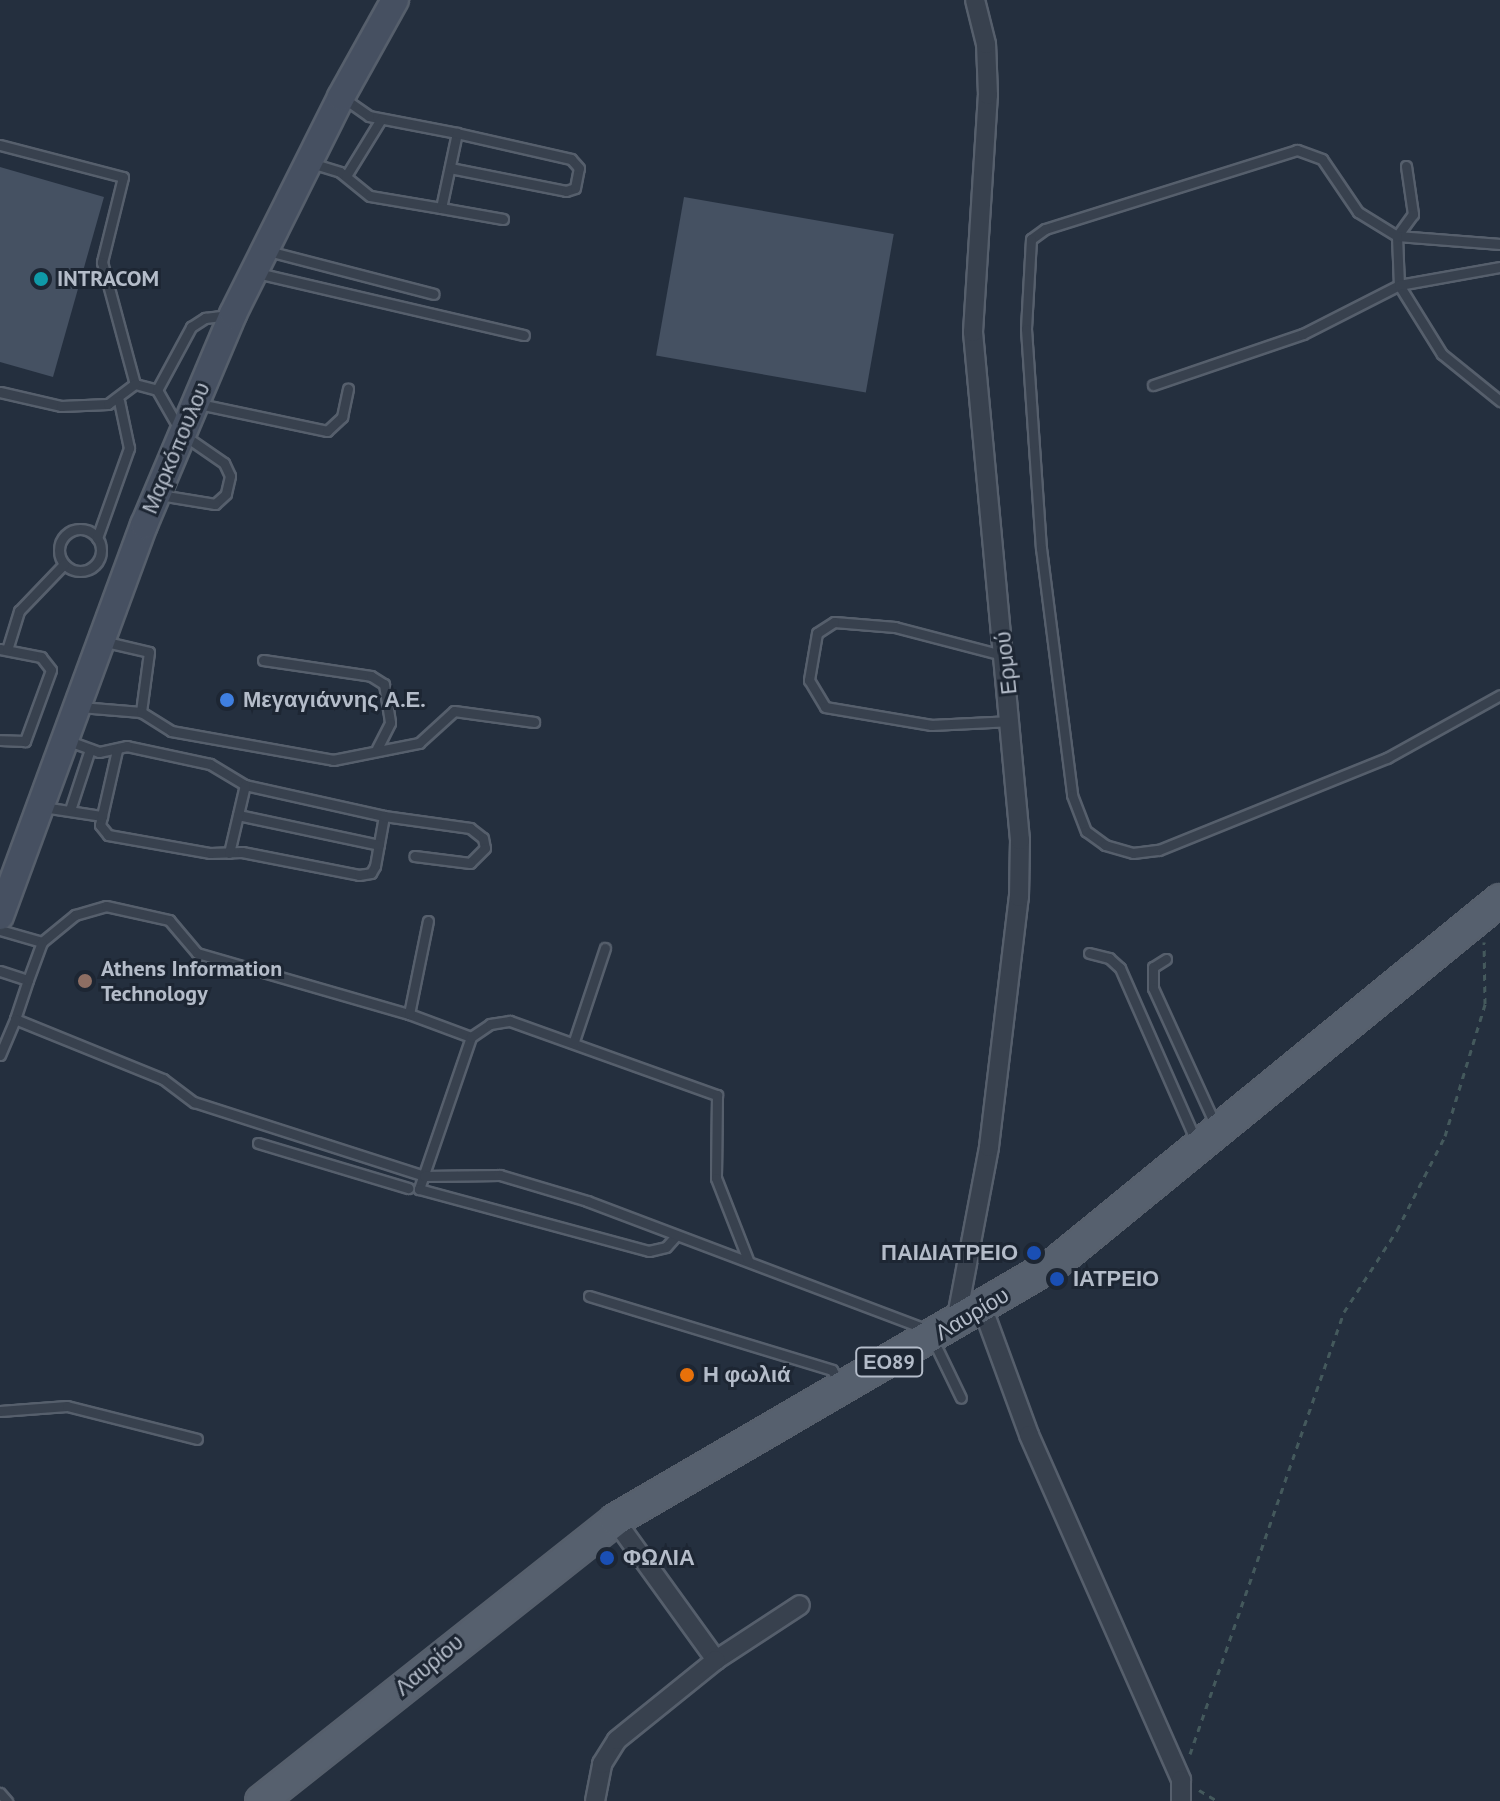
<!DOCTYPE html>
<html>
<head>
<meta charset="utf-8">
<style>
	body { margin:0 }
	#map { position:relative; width:1500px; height:1801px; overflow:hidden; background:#242f3e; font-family:"PT Sans",sans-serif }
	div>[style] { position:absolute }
	.building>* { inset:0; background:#455162; transform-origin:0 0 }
	.path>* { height:3px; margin-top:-1.5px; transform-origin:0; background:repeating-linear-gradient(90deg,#44595c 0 6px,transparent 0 12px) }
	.roads { filter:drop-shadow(2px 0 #565f6c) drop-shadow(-2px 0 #565f6c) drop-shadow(0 2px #565f6c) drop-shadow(0 -2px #565f6c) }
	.service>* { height:9px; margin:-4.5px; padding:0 4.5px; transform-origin:4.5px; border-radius:4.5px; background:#38414e }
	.service>.ring { margin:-4.5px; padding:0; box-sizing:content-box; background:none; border:9px solid #38414e; border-radius:50% }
	.minor>* { height:18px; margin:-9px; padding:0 9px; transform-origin:9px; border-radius:9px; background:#38414e }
	.secondary>* { height:26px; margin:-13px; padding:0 13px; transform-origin:13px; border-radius:13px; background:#465061 }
	.primary>* { height:30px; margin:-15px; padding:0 15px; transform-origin:15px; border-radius:15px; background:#56606e }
	.dots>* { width:22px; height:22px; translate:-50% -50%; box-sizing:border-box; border:4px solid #1d2633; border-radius:50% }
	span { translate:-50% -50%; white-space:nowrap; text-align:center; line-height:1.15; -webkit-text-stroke:6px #1d2633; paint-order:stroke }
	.shield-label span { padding:2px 6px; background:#1d2633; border:2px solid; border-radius:6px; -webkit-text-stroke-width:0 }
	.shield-label { font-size:20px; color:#b4bcc9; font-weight:700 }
	.poi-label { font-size:22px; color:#b4bcc9; font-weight:700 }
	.left { translate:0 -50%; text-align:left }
	.right { translate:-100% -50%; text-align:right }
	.street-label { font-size:22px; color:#b4bcc9 }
</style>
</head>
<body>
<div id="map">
	<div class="building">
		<i style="clip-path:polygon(0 167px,104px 197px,53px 377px,0 362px)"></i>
		<i style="left:684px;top:197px;width:213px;height:161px;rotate:10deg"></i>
	</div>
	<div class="path">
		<i style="left:1190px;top:1754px;width:468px;rotate:-70.8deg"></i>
		<i style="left:1344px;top:1312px;width:98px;rotate:-57.1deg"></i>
		<i style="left:1397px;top:1230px;width:106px;rotate:-62.9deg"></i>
		<i style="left:1445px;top:1136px;width:138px;rotate:-73.1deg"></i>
		<i style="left:1485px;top:1004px;width:62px;rotate:-90.9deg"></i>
		<i style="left:1199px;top:1790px;width:21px;rotate:31deg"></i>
	</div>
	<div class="roads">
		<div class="service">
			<i style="left:0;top:145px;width:127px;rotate:14.6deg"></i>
			<i style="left:123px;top:177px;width:88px;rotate:103.9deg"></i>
			<i style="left:102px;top:262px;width:126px;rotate:74.9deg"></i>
			<i style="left:311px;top:163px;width:30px;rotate:17deg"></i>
			<i style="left:340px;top:172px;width:38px;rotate:39deg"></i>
			<i style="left:370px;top:196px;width:72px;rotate:9.6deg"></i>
			<i style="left:441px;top:208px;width:77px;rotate:-78deg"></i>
			<i style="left:457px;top:133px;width:90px;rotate:-169.1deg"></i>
			<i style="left:369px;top:116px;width:29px;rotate:-145deg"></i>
			<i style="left:1406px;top:166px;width:49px;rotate:81.7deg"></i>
			<i style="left:1413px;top:214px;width:27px;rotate:126deg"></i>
			<i style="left:1397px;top:236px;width:49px;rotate:87.7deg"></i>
			<i style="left:1399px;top:285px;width:81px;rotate:58.1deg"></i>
			<i style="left:1442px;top:354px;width:75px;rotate:39deg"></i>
			<i style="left:450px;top:168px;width:118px;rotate:11.2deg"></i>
			<i style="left:566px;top:191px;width:9px;rotate:-18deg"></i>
			<i style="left:575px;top:188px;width:20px;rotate:-79deg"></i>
			<i style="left:579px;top:168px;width:12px;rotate:-132deg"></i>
			<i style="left:571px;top:159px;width:117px;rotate:-167.2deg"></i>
			<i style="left:346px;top:176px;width:67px;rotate:-58.4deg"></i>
			<i style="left:441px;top:208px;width:63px;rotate:10.1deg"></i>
			<i style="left:1500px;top:244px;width:103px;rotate:-175.6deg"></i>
			<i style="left:1397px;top:236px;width:46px;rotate:-148.4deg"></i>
			<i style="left:1358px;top:212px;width:64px;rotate:-124.2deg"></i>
			<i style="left:1322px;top:159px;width:27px;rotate:-160deg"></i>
			<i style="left:1297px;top:150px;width:264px;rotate:162.6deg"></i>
			<i style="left:1045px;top:229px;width:17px;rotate:144deg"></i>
			<i style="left:1031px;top:239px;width:90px;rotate:93.2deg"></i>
			<i style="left:1026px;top:329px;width:220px;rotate:86.1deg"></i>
			<i style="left:1041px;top:548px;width:249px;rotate:82.8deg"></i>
			<i style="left:1072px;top:795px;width:39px;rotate:69deg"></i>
			<i style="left:1086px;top:831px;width:24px;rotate:36deg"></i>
			<i style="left:1105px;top:845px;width:29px;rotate:16deg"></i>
			<i style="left:1133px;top:853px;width:26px;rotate:-7deg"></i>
			<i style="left:1159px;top:850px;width:246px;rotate:-22deg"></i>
			<i style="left:1387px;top:758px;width:129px;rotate:-29.1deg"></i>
			<i style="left:268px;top:251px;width:171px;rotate:14.5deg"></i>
			<i style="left:257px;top:273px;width:274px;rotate:13.1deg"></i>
			<i style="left:135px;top:384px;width:23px;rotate:15deg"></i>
			<i style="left:157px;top:390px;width:51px;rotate:60.4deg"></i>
			<i style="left:182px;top:434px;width:51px;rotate:34.6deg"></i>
			<i style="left:224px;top:463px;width:14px;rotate:65deg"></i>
			<i style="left:230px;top:476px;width:18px;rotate:103deg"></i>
			<i style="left:226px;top:494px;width:15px;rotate:138deg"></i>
			<i style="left:215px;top:504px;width:56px;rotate:-170.7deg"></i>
			<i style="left:1153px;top:385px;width:158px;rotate:-18.8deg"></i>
			<i style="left:1303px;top:334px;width:108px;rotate:-27deg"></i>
			<i style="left:1399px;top:285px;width:103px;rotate:-10.1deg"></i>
			<i style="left:157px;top:390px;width:72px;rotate:-61.6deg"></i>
			<i style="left:191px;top:327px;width:17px;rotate:-33deg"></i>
			<i style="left:205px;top:318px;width:24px;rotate:-7deg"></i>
			<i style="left:0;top:392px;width:63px;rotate:12.9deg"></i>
			<i style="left:61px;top:406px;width:47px;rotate:-2.4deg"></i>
			<i style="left:108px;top:404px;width:34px;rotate:-37deg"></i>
			<i style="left:199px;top:404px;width:131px;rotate:11.9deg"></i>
			<i style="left:327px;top:431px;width:21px;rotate:-43deg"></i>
			<i style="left:342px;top:417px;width:29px;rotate:-78deg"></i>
			<i class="ring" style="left:59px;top:529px;width:33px;height:33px"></i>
			<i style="left:97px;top:538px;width:96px;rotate:-70.4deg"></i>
			<i style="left:129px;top:448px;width:48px;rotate:-102deg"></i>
			<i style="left:102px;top:641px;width:48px;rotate:13.2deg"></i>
			<i style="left:149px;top:652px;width:61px;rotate:97.6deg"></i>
			<i style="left:0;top:649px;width:42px;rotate:11deg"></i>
			<i style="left:41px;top:657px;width:16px;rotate:52deg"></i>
			<i style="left:51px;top:670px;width:76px;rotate:110.1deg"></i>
			<i style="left:25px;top:741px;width:25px;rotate:-178deg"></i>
			<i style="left:7px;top:650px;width:41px;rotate:-72.9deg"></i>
			<i style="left:19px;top:611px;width:65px;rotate:-46.2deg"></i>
			<i style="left:1006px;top:656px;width:115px;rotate:-165.4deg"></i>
			<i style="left:895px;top:627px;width:61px;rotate:-175.3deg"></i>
			<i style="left:834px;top:622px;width:20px;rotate:147deg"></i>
			<i style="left:817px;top:633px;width:48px;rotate:99.7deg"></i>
			<i style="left:809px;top:680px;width:31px;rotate:59deg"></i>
			<i style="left:825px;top:707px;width:108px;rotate:9.6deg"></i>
			<i style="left:931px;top:725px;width:81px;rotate:-2.8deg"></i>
			<i style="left:263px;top:660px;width:109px;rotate:8.4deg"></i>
			<i style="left:371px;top:676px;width:15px;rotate:32deg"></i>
			<i style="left:384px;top:684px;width:39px;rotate:81deg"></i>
			<i style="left:390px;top:723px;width:29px;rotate:117deg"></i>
			<i style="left:80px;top:707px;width:61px;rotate:4.7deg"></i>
			<i style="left:141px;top:712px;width:36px;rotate:32deg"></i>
			<i style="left:171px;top:731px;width:165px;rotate:10.1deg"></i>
			<i style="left:333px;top:760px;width:88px;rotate:-11.2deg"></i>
			<i style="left:419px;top:743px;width:47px;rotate:-42.4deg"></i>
			<i style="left:454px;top:711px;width:81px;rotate:7.8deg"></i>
			<i style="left:43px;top:807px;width:60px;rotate:8.7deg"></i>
			<i style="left:102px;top:816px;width:9px;rotate:103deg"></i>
			<i style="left:100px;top:825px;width:13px;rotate:51deg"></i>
			<i style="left:108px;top:835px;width:104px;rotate:10deg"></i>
			<i style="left:210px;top:853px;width:32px;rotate:-2deg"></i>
			<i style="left:242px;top:852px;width:119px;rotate:11.1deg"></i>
			<i style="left:359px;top:875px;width:12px;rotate:-9deg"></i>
			<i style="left:371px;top:873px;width:8px;rotate:-60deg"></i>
			<i style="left:375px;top:866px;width:51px;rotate:-79.8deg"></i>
			<i style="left:384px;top:816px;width:142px;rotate:-167.4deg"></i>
			<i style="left:245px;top:785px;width:41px;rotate:-149deg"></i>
			<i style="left:210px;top:764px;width:85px;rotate:-167.8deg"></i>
			<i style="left:127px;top:746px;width:29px;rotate:168deg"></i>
			<i style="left:99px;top:752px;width:33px;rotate:-160deg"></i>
			<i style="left:70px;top:810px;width:64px;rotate:-71.8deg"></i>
			<i style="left:238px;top:815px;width:144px;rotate:12deg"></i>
			<i style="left:102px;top:816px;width:68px;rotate:-77.2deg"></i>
			<i style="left:384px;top:816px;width:87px;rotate:7.9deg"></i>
			<i style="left:470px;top:828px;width:16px;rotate:38deg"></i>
			<i style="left:483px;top:838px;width:10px;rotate:79deg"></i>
			<i style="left:485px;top:848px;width:21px;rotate:135deg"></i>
			<i style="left:470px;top:863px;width:56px;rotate:-172.9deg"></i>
			<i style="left:229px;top:853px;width:70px;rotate:-76.8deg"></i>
			<i style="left:0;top:930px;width:44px;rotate:15.9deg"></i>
			<i style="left:42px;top:942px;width:43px;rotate:-39.3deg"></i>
			<i style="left:75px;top:915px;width:32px;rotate:-16deg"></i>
			<i style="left:106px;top:906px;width:65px;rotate:12.5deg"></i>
			<i style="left:169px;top:920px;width:43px;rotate:49.7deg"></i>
			<i style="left:197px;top:953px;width:221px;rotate:16.1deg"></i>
			<i style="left:409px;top:1014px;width:66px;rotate:20.4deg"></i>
			<i style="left:471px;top:1037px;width:161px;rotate:108.9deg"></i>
			<i style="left:419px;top:1189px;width:238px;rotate:15.1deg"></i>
			<i style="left:649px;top:1251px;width:17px;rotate:-13deg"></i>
			<i style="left:666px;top:1247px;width:13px;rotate:-48deg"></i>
			<i style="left:1089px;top:953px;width:21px;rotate:14deg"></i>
			<i style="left:1109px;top:958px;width:15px;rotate:42deg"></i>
			<i style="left:1120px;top:968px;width:191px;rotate:66.3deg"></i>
			<i style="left:1166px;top:959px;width:15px;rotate:148deg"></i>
			<i style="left:1153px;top:967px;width:21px;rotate:90deg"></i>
			<i style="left:1153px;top:988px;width:152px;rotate:65.5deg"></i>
			<i style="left:0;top:971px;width:29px;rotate:18deg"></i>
			<i style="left:28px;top:980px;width:41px;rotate:108.4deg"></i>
			<i style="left:15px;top:1019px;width:160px;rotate:22.1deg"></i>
			<i style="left:163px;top:1079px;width:39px;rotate:37deg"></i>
			<i style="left:194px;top:1102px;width:242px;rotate:17.8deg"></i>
			<i style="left:424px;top:1176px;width:76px;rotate:-0.8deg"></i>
			<i style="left:500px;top:1175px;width:91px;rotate:16.6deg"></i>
			<i style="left:587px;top:1201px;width:366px;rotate:20.7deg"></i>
			<i style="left:28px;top:980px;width:40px;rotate:-69.8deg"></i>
			<i style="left:409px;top:1014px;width:95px;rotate:-78.5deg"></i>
			<i style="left:471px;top:1037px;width:23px;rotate:-34deg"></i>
			<i style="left:490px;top:1024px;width:20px;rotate:-9deg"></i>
			<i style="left:510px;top:1021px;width:220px;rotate:19.7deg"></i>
			<i style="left:717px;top:1095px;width:83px;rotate:90.7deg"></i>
			<i style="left:716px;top:1178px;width:88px;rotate:68.7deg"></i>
			<i style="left:574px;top:1041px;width:98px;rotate:-71.6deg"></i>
			<i style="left:0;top:1055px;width:39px;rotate:-67deg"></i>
			<i style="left:258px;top:1143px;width:157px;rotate:16.7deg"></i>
			<i style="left:589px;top:1296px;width:254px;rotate:16.9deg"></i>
			<i style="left:832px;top:1370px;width:14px;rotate:60deg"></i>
			<i style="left:933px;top:1340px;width:64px;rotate:64.2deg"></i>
			<i style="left:0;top:1411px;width:67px;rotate:-4.3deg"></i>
			<i style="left:67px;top:1406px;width:134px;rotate:14.2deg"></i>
			<i style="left:0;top:1793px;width:11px;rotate:49deg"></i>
		</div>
		<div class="minor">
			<i style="left:983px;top:1309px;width:134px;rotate:69.9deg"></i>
			<i style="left:1029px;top:1435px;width:377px;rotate:66.2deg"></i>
			<i style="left:1181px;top:1780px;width:21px;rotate:90deg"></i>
			<i style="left:956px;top:1322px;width:178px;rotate:-79.3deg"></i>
			<i style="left:989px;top:1147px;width:252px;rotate:-83.2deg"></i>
			<i style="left:1019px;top:897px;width:57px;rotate:-89deg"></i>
			<i style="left:1020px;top:840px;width:510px;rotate:-95.29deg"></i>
			<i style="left:973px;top:332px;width:237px;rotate:-86.4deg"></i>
			<i style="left:988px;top:95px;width:51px;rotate:-92.2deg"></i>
			<i style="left:986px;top:44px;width:45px;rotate:-104deg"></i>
			<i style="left:615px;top:1520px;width:173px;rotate:54.2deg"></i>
			<i style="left:716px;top:1660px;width:100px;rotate:-33.2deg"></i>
			<i style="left:595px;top:1801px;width:38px;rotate:-79deg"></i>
			<i style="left:602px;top:1764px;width:28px;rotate:-58deg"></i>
			<i style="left:617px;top:1740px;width:127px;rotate:-38.9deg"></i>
		</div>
		<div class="secondary">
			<i style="left:0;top:916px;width:417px;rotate:-69.8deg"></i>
			<i style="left:144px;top:525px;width:229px;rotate:-67.1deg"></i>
			<i style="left:233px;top:314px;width:242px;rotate:-63.5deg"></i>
			<i style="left:341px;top:97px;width:111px;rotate:-60.9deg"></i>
		</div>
		<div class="primary">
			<i style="left:261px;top:1801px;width:452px;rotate:-38.4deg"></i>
			<i style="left:615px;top:1520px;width:512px;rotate:-30.27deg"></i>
			<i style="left:1057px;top:1262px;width:572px;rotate:-39.25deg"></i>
		</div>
	</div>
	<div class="dots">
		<i style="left:41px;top:279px;background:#0f9aa8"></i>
		<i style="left:227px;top:700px;background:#3f7fe0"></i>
		<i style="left:85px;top:981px;background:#8d6e63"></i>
		<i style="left:1034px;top:1253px;background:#1a4fb4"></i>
		<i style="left:1057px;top:1279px;background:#1a4fb4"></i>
		<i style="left:687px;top:1375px;background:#e8710a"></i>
		<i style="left:607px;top:1558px;background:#1a4fb4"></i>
	</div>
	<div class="shield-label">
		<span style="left:889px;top:1362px">ΕΟ89</span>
	</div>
	<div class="poi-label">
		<span class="left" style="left:57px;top:279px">INTRACOM</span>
		<span class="left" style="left:243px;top:700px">Μεγαγιάννης Α.Ε.</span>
		<span class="left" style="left:101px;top:981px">Athens Information<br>Technology</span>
		<span class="right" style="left:1018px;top:1253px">ΠΑΙΔΙΑΤΡΕΙΟ</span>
		<span class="left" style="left:1073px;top:1279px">ΙΑΤΡΕΙΟ</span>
		<span class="left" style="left:703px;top:1375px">Η φωλιά</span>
		<span class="left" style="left:623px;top:1558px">ΦΩΛΙΑ</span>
	</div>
	<div class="street-label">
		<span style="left:176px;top:448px;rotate:-67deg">Μαρκόπουλου</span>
		<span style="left:1006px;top:663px;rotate:-96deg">Ερμού</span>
		<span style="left:972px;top:1314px;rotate:-31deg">Λαυρίου</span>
		<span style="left:429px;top:1665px;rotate:-40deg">Λαυρίου</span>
	</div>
</div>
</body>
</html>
